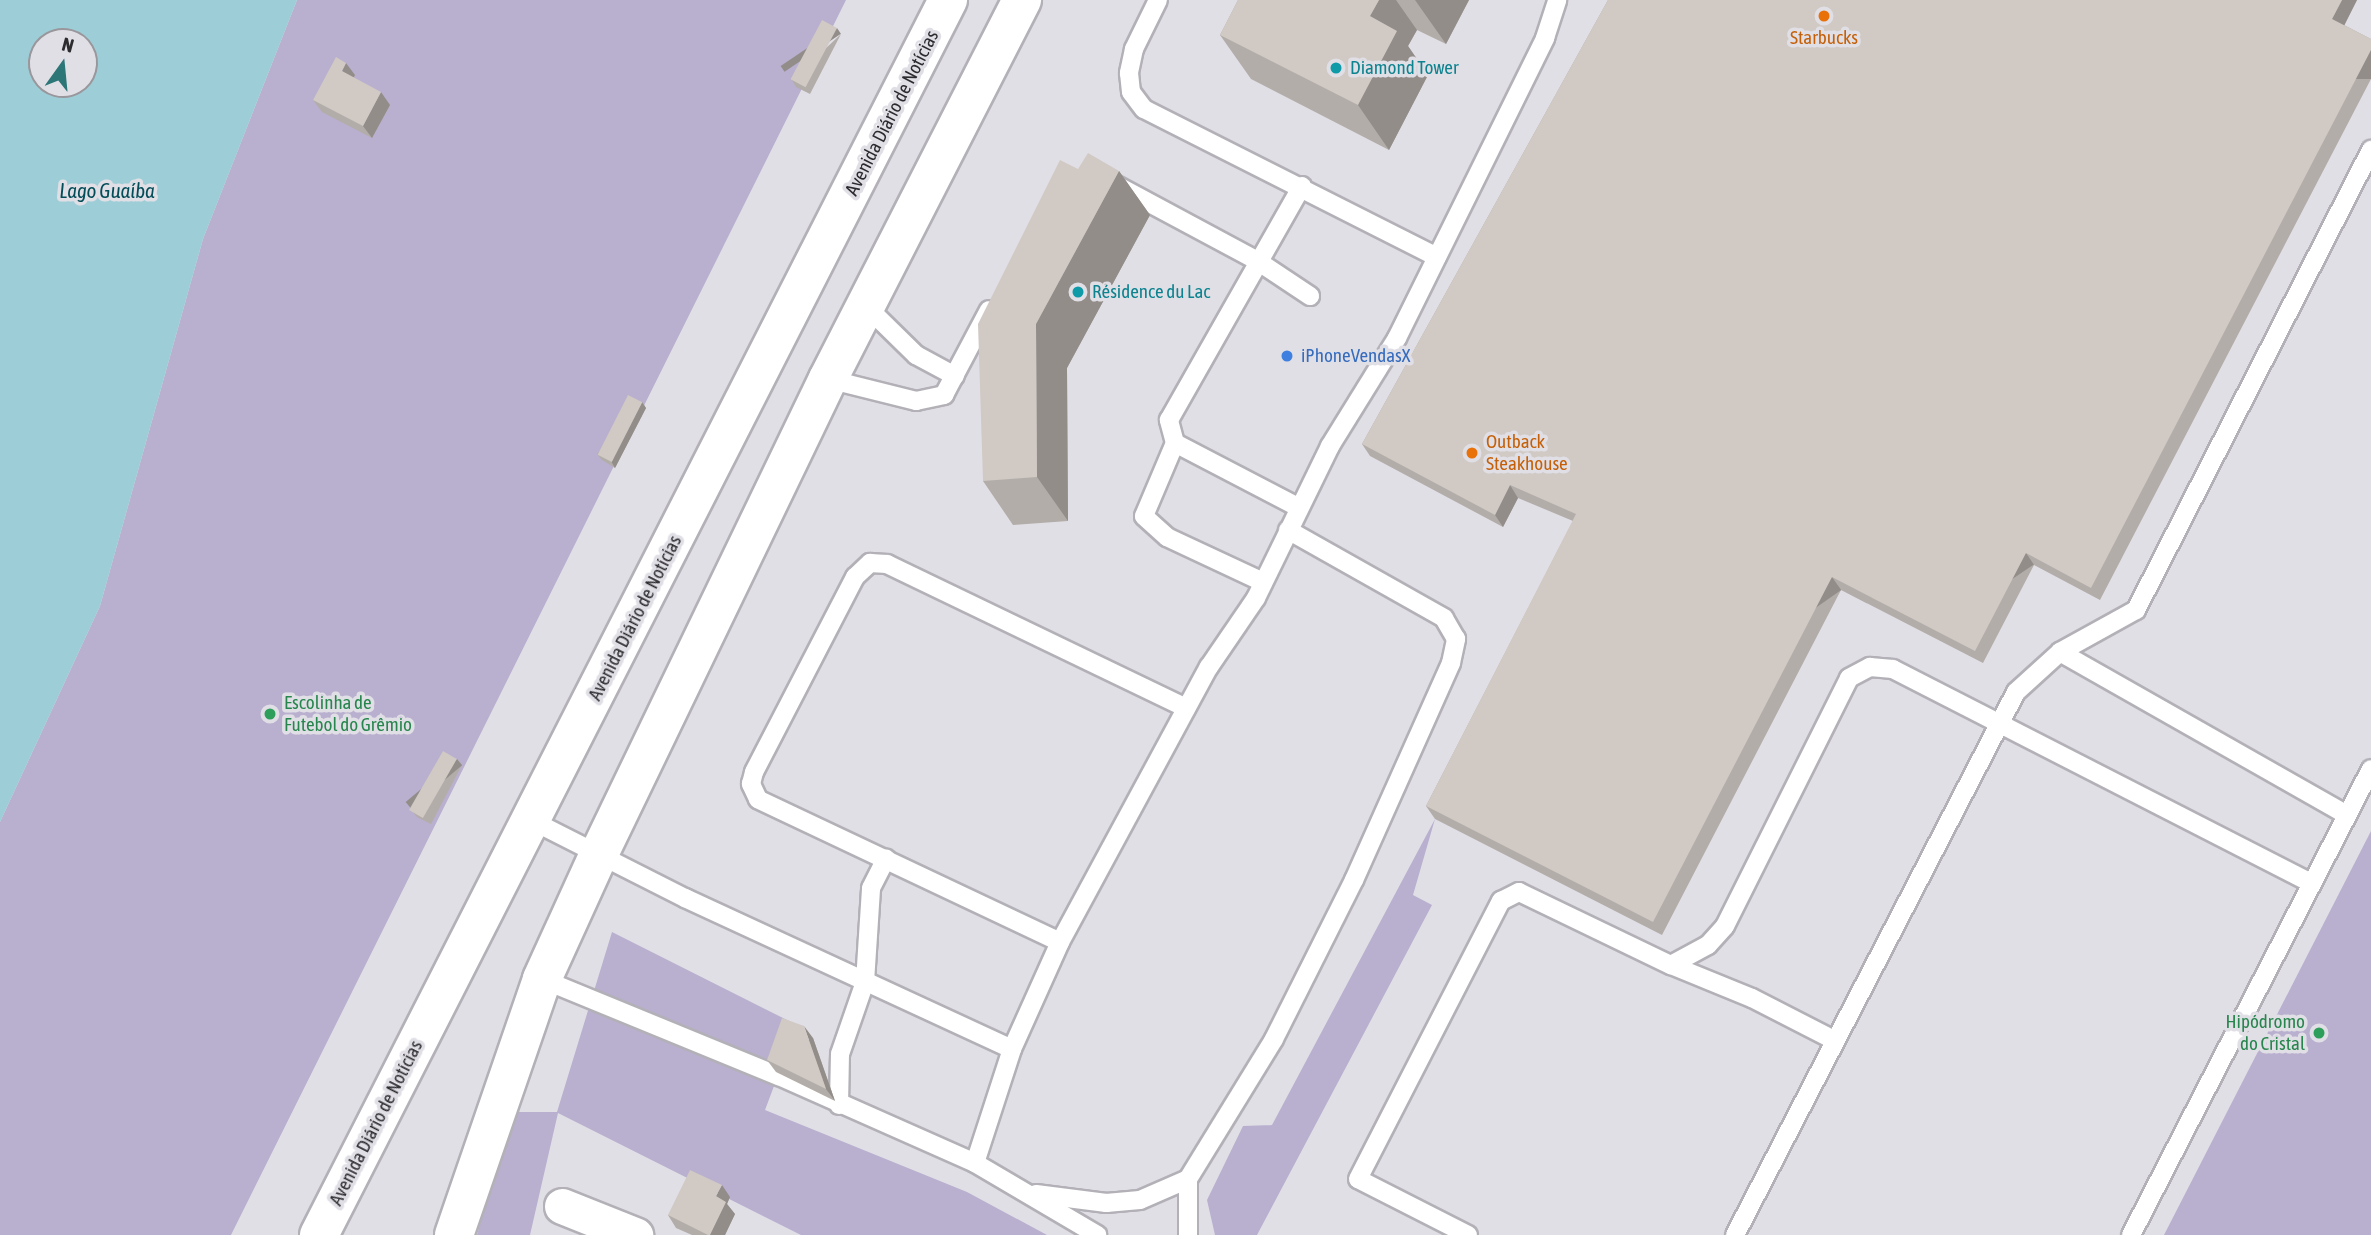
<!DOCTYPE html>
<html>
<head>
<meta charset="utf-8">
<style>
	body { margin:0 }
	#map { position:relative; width:2371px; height:1235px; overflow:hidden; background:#e1dfe6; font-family:"Asap Condensed",sans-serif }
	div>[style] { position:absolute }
	.green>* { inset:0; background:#b9afcf }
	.water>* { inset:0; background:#9dced7 }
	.roads { filter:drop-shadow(2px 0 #b3b1b7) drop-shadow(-2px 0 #b3b1b7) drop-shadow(0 2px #b3b1b7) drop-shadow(0 -2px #b3b1b7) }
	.service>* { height:18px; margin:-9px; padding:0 9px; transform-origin:9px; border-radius:9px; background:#fff }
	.minor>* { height:35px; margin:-17.5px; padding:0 17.5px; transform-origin:17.5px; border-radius:17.5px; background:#fff }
	.secondary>* { height:38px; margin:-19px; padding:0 19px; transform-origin:19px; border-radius:19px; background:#fff }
	.wall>* { inset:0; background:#b3ada9 }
	.shaded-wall>* { inset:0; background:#928d89; transform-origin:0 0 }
	.building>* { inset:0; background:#d0c9c4; transform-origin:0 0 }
	.dots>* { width:19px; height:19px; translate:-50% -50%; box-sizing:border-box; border:4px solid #e1dfe6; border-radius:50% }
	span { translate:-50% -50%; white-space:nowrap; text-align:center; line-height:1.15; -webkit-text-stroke:7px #e1dfe6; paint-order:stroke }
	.food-label { font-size:19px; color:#c56008 }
	.left { translate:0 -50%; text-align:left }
	.culture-label { font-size:19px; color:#0d838f }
	.street-label { font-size:19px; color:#2c2b2e }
	.shop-label { font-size:19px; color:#366cbe }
	.leisure-label { font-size:19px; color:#27864d }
	.right { translate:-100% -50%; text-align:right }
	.water-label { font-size:21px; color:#034d58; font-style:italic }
	.north { position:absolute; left:28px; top:28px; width:70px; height:70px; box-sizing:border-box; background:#e1dfe6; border:2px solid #99979c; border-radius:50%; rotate:15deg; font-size:19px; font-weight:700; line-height:28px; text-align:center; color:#2c2b2e }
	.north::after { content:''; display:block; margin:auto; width:24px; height:32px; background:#2c7678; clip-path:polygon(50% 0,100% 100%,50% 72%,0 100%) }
</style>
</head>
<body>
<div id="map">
	<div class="green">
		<i style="clip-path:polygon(297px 0,846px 0,231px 1235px,0 1235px,0 822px,100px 606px,203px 239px)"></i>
		<i style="clip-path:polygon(1435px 819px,1413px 895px,1432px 905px,1257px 1235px,1215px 1235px,1207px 1200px,1243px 1126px,1272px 1125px)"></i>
		<i style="clip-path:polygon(2371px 831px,2371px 1235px,2164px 1235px)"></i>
		<i style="clip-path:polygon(612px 932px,797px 1025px,765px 1110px,967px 1192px,1047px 1235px,801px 1235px,558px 1113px,530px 1235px,477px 1235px,510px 1112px,557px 1112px)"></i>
	</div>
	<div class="water">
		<i style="clip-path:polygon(evenodd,0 0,297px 0,203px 239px,100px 606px,0 822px,0 0,42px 42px,84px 42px,84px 84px,42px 84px,42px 42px)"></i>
	</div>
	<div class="roads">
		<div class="service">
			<i style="left:1158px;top:0;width:55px;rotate:116.1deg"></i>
			<i style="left:1134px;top:49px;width:25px;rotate:102deg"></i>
			<i style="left:1129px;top:73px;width:19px;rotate:84deg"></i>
			<i style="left:1131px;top:92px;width:21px;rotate:53deg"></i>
			<i style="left:1144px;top:109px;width:328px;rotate:26.8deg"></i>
			<i style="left:1116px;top:185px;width:159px;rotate:28.2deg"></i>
			<i style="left:1256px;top:260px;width:65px;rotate:33.7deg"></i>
			<i style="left:866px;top:306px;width:70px;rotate:44.4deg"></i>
			<i style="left:916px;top:355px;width:44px;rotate:28.3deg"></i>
			<i style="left:828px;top:379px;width:91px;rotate:14deg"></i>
			<i style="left:916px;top:401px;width:29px;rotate:-12deg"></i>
			<i style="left:944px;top:395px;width:96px;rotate:-62.1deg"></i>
			<i style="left:1175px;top:443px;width:139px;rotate:27.5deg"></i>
			<i style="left:1263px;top:582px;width:106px;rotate:-154.9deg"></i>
			<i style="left:1167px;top:537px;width:31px;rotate:-138deg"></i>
			<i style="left:1144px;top:516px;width:79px;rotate:-67deg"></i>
			<i style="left:1175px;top:443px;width:24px;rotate:-105deg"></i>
			<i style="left:1169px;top:420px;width:269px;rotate:-60.4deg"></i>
			<i style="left:2060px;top:652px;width:330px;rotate:29.6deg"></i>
			<i style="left:531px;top:820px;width:173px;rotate:26.9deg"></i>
			<i style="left:685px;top:898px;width:360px;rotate:24.8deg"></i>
			<i style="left:1060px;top:942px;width:334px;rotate:-154.7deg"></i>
			<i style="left:758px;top:799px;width:17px;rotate:-115deg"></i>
			<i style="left:751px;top:784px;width:12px;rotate:-76deg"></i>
			<i style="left:754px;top:772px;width:220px;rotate:-62.6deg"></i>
			<i style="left:855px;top:577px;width:21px;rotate:-43deg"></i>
			<i style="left:870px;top:563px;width:17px;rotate:3deg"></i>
			<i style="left:887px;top:564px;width:332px;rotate:25.7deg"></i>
			<i style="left:1671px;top:965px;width:87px;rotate:22.2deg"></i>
			<i style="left:1752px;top:998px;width:92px;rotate:27.1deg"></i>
			<i style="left:542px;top:979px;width:256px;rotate:22.3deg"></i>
			<i style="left:779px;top:1076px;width:214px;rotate:23.9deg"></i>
			<i style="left:975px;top:1163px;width:142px;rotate:30.5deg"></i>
			<i style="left:839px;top:1105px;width:51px;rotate:-88.9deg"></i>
			<i style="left:840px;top:1054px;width:76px;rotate:-70.9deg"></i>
			<i style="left:865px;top:982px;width:94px;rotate:-86.3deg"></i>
			<i style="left:871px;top:888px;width:33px;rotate:-63deg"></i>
			<i style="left:975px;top:1163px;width:120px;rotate:-72deg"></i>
			<i style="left:1012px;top:1049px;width:117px;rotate:-65.8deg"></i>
			<i style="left:1060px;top:942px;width:313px;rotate:-61.6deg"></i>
			<i style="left:1209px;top:667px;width:83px;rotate:-55.7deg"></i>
			<i style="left:1256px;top:598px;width:169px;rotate:-64deg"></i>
			<i style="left:1330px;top:446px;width:127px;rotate:-58.2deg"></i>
			<i style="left:1397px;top:338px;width:335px;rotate:-63.7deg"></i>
			<i style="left:1545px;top:38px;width:40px;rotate:-72deg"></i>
			<i style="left:1036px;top:1194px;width:71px;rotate:7.3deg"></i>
			<i style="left:1106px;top:1203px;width:34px;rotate:-5deg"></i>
			<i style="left:1140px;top:1200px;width:52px;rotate:-23.6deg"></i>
			<i style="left:1188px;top:1235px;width:56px;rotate:-90deg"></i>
			<i style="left:1188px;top:1179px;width:164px;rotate:-58.4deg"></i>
			<i style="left:1274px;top:1039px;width:178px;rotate:-63.3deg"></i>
			<i style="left:1354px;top:880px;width:238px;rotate:-65.9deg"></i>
			<i style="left:1451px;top:663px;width:25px;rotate:-78deg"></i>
			<i style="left:1456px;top:639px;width:24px;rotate:-120deg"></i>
			<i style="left:1444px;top:618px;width:179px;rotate:-150.6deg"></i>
			<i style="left:1468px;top:1235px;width:123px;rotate:-153deg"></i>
			<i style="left:1358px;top:1179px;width:313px;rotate:-62.8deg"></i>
			<i style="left:1501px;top:901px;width:20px;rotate:-27deg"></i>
			<i style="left:1519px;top:892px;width:169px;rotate:25.7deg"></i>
			<i style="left:1671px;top:965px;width:42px;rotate:-28.4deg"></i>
			<i style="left:1708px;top:945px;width:25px;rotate:-48deg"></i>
			<i style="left:1725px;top:926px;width:277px;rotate:-63.4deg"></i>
			<i style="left:1849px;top:678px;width:24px;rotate:-28deg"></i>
			<i style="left:1870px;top:667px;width:23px;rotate:5deg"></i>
			<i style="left:1893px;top:669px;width:470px;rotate:27.1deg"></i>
			<i style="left:1735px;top:1235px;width:611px;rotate:-62.64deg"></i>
			<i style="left:2016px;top:692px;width:59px;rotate:-42.3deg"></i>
			<i style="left:2060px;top:652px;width:87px;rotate:-28.9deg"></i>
			<i style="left:2136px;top:610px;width:517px;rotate:-62.94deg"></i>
			<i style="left:2131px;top:1235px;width:524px;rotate:-62.75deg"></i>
		</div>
		<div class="minor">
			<i style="left:562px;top:1206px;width:79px;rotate:21.7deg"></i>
		</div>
		<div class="secondary">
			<i style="left:319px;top:1235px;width:1386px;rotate:-63.01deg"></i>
			<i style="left:454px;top:1235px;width:271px;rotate:-71deg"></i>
			<i style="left:542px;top:979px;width:135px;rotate:-65.5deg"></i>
			<i style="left:598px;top:856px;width:530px;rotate:-64.26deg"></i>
			<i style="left:828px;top:379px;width:426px;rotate:-62.9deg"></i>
		</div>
	</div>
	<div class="wall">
		<i style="clip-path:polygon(1238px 0,1469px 0,1446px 44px,1417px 30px,1408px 46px,1428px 75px,1389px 150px,1251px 79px,1220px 35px)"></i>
		<i style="clip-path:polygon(1608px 0,2357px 0,2344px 25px,2371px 39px,2371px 79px,2100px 600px,2034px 565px,1983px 663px,1841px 590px,1662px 935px,1435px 819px,1426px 806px,1573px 521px,1518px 498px,1503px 527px,1370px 456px,1362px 444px)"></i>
		<i style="clip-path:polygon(841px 34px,810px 94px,796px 87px,792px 80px)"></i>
		<i style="clip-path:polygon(355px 75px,354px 78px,390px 105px,372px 138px,322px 112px,313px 100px)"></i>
		<i style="clip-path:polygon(1078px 169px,1119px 171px,1150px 215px,1067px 368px,1068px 521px,1013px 525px,983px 481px)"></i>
		<i style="clip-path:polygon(642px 402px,646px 408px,615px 468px,602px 460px,597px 454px)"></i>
		<i style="clip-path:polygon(457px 759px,462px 765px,431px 824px,417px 817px,412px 811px)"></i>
		<i style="clip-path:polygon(813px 1038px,835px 1101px,776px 1072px,767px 1060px)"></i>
		<i style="clip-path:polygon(730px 1197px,727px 1204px,735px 1214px,725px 1235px,692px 1235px,676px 1228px,668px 1215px)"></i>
	</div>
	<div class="shaded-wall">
		<i style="clip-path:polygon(1379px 0,1396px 0,1417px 30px,1408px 46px,1428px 75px,1389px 150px,1358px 105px,1370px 16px)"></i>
		<i style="clip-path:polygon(1415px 0,1469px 0,1446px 44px)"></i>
		<i style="clip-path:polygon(2342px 0,2357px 0,2341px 32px,2332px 19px)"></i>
		<i style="left:837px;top:28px;width:7px;height:68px;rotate:56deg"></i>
		<i style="left:2371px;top:50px;width:29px;height:607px;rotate:90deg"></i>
		<i style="clip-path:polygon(346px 63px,355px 75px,350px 84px,342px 71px)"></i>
		<i style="clip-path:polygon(381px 92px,390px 105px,372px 138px,363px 126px)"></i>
		<i style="clip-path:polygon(1119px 171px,1150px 215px,1067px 368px,1068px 521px,1037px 477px,1036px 324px)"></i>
		<i style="clip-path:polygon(642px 402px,646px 408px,615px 468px,611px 461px)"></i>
		<i style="clip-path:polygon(1510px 485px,1518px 498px,1503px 527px,1495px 515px)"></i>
		<i style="left:2026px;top:553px;width:14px;height:110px;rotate:56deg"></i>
		<i style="left:1832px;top:577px;width:16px;height:389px;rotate:55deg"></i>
		<i style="left:457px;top:759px;width:8px;height:67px;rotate:50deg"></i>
		<i style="clip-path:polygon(804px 1026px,813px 1038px,835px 1101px,826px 1089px)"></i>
		<i style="clip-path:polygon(722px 1185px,730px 1197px,727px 1204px,735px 1214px,725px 1235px,710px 1235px,716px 1196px)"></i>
	</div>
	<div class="building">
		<i style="clip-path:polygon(1238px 0,1379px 0,1370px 16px,1397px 31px,1358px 105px,1220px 35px)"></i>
		<i style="clip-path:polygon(1608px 0,2342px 0,2332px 19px,2371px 39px,2371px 50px,2091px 588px,2026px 553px,1975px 651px,1832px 577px,1653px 922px,1426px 806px,1576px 514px,1510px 485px,1495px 515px,1362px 444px)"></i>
		<i style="left:822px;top:20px;width:17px;height:67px;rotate:28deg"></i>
		<i style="clip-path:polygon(336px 57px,346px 63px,342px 71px,381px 92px,363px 126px,313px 100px)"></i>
		<i style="clip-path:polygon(1088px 153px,1119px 171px,1036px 324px,1037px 477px,983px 481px,978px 324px,1060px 160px,1078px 169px)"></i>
		<i style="left:628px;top:395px;width:16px;height:67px;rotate:27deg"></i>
		<i style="left:443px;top:751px;width:16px;height:68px;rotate:30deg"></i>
		<i style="clip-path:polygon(782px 1018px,804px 1026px,826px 1089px,767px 1060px)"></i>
		<i style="clip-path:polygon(690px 1170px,722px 1185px,716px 1196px,726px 1202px,710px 1235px,708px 1235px,668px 1215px)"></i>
	</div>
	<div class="dots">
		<i style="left:1824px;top:16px;background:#e8710a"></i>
		<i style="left:1336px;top:68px;background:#0f9aa8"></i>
		<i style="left:1078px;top:292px;background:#0f9aa8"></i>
		<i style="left:1287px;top:356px;background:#3f7fe0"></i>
		<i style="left:1472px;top:453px;background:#e8710a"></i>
		<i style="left:270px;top:714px;background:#2e9e5b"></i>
		<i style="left:2319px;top:1033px;background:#2e9e5b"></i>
	</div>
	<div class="food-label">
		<span style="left:1824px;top:38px">Starbucks</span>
		<span class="left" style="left:1486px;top:453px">Outback<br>Steakhouse</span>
	</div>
	<div class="culture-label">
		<span class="left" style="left:1350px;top:68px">Diamond Tower</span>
		<span class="left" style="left:1092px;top:292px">Résidence du Lac</span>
	</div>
	<div class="street-label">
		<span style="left:892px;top:113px;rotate:-63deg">Avenida Diário de Notícias</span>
		<span style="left:635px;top:618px;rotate:-63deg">Avenida Diário de Notícias</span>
		<span style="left:376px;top:1123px;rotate:-63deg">Avenida Diário de Notícias</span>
	</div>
	<div class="shop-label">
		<span class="left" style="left:1301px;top:356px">iPhoneVendasX</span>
	</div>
	<div class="leisure-label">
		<span class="left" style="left:284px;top:714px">Escolinha de<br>Futebol do Grêmio</span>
		<span class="right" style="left:2305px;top:1033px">Hipódromo<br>do Cristal</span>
	</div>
	<div class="water-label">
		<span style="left:107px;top:190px">Lago Guaíba</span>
	</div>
	<div class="north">N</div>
</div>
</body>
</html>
